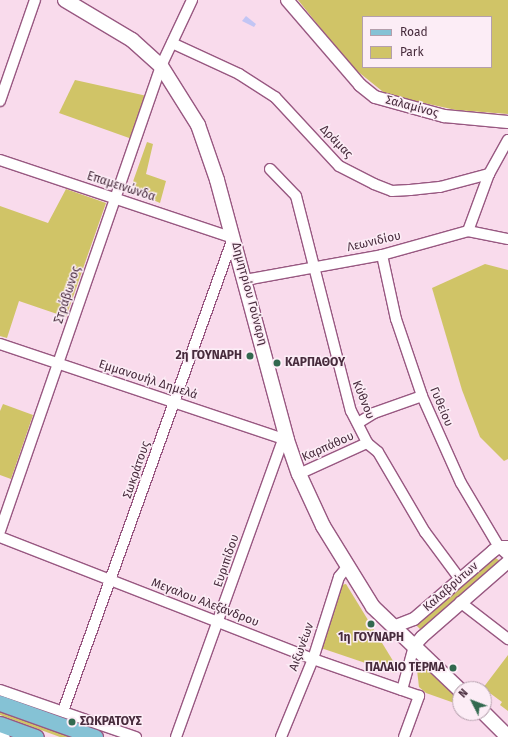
<!DOCTYPE html>
<html>
<head>
<meta charset="utf-8">
<style>
	body { margin:0 }
	#map { position:relative; width:508px; height:737px; overflow:hidden; background:#f9dbec; font-family:"Fira Sans",sans-serif }
	div>[style] { position:absolute }
	.green>* { inset:0; background:#d0c467 }
	.water>* { inset:0; background:#c2c5f4 }
	.roads { filter:drop-shadow(1px 0 #985881) drop-shadow(-1px 0 #985881) drop-shadow(0 1px #985881) drop-shadow(0 -1px #985881) }
	.minor>* { height:10px; margin:-5px; padding:0 5px; transform-origin:5px; border-radius:5px; background:#fff }
	.tertiary>* { height:12px; margin:-6px; padding:0 6px; transform-origin:6px; border-radius:6px; background:#fff }
	.secondary>* { height:14px; margin:-7px; padding:0 7px; transform-origin:7px; border-radius:7px; background:#fff }
	.primary>* { height:15px; margin:-7.5px; padding:0 7.5px; transform-origin:7.5px; border-radius:7.5px; background:#85c2d5 }
	.dots>* { width:11px; height:11px; translate:-50% -50%; box-sizing:border-box; border:2px solid #fcedf6; border-radius:50% }
	span { translate:-50% -50%; white-space:nowrap; text-align:center; line-height:1.15; -webkit-text-stroke:3px #fcedf6; paint-order:stroke }
	.street-label { font-size:12px; color:#472b3c }
	.poi-label { font-size:12px; color:#472b3c; font-weight:700 }
	.right { translate:-100% -50%; text-align:right }
	.left { translate:0 -50%; text-align:left }
	.legend { position:absolute; left:362px; top:16px; width:130px; height:52px; box-sizing:border-box; background:#fcedf6; border:1px solid #b49fac; margin:0; padding:5px 7px; list-style:none; font-size:12px; color:#472b3c }
	.legend li { display:flex; align-items:center; gap:8px; height:20px }
	.legend b { width:20px; border:1px solid #b49fac }
	.north { position:absolute; left:452px; top:681px; width:40px; height:40px; box-sizing:border-box; background:#fcedf6; border:1px solid #b49fac; border-radius:50%; rotate:312deg; font-size:11px; font-weight:700; line-height:16px; text-align:center; color:#472b3c }
	.north::after { content:''; display:block; margin:auto; width:14px; height:18px; background:#32694f; clip-path:polygon(50% 0,100% 100%,50% 72%,0 100%) }
</style>
</head>
<body>
<div id="map">
	<div class="green">
		<i style="clip-path:polygon(evenodd,298px 0,508px 0,508px 114px,456px 110px,387px 95px,351px 66px,298px 0,363px 17px,491px 17px,491px 67px,363px 67px,363px 17px)"></i>
		<i style="clip-path:polygon(75px 80px,147px 96px,132px 139px,59px 113px)"></i>
		<i style="clip-path:polygon(147px 142px,153px 144px,146px 174px,166px 181px,160px 203px,130px 190px)"></i>
		<i style="clip-path:polygon(66px 189px,106px 203px,66px 317px,19px 301px,7px 338px,0 336px,0 206px,48px 223px)"></i>
		<i style="clip-path:polygon(485px 264px,508px 270px,508px 459px,504px 461px,480px 437px,462px 390px,432px 288px)"></i>
		<i style="clip-path:polygon(3px 404px,33px 415px,11px 479px,0 475px,0 411px)"></i>
		<i style="clip-path:polygon(493px 556px,500px 561px,424px 628px,420px 629px,415px 624px)"></i>
		<i style="clip-path:polygon(346px 584px,398px 669px,395px 673px,321px 648px,341px 585px)"></i>
		<i style="clip-path:polygon(508px 655px,508px 711px,500px 705px,502px 702px,483px 688px)"></i>
		<i style="clip-path:polygon(422px 664px,460px 700px,460px 705px,426px 693px,419px 687px,417px 670px)"></i>
		<i style="clip-path:polygon(0 710px,74px 737px,60px 737px,0 715px)"></i>
	</div>
	<div class="water">
		<i style="clip-path:polygon(246px 16px,256px 24px,254px 27px,242px 21px)"></i>
	</div>
	<div class="roads">
		<div class="minor">
			<i style="left:172px;top:43px;width:74px;rotate:24.8deg"></i>
			<i style="left:239px;top:74px;width:43px;rotate:32.6deg"></i>
			<i style="left:275px;top:97px;width:94px;rotate:47.2deg"></i>
			<i style="left:339px;top:166px;width:39px;rotate:27deg"></i>
			<i style="left:374px;top:184px;width:19px;rotate:21deg"></i>
			<i style="left:392px;top:191px;width:18px;rotate:-3deg"></i>
			<i style="left:410px;top:190px;width:30px;rotate:-6deg"></i>
			<i style="left:440px;top:187px;width:51px;rotate:-14.9deg"></i>
			<i style="left:0;top:101px;width:107px;rotate:-70.9deg"></i>
			<i style="left:0;top:160px;width:246px;rotate:18.5deg"></i>
			<i style="left:233px;top:238px;width:503px;rotate:109.77deg"></i>
			<i style="left:270px;top:169px;width:37px;rotate:46deg"></i>
			<i style="left:296px;top:196px;width:222px;rotate:75.7deg"></i>
			<i style="left:351px;top:411px;width:36px;rotate:63deg"></i>
			<i style="left:367px;top:443px;width:14px;rotate:39deg"></i>
			<i style="left:378px;top:452px;width:93px;rotate:59.6deg"></i>
			<i style="left:425px;top:532px;width:57px;rotate:53.5deg"></i>
			<i style="left:468px;top:231px;width:61px;rotate:-69.8deg"></i>
			<i style="left:489px;top:174px;width:39px;rotate:-61deg"></i>
			<i style="left:382px;top:255px;width:66px;rotate:77.7deg"></i>
			<i style="left:396px;top:319px;width:81px;rotate:71.3deg"></i>
			<i style="left:422px;top:396px;width:95px;rotate:65.9deg"></i>
			<i style="left:461px;top:483px;width:74px;rotate:59.3deg"></i>
			<i style="left:499px;top:547px;width:12px;rotate:42deg"></i>
			<i style="left:245px;top:280px;width:139px;rotate:-10.3deg"></i>
			<i style="left:382px;top:255px;width:89px;rotate:-15.6deg"></i>
			<i style="left:468px;top:231px;width:41px;rotate:11.3deg"></i>
			<i style="left:0;top:344px;width:303px;rotate:18.5deg"></i>
			<i style="left:358px;top:423px;width:19px;rotate:-32deg"></i>
			<i style="left:374px;top:413px;width:51px;rotate:-19.5deg"></i>
			<i style="left:299px;top:474px;width:75px;rotate:-24.5deg"></i>
			<i style="left:0;top:531px;width:492px;rotate:-70.9deg"></i>
			<i style="left:161px;top:66px;width:73px;rotate:-64.8deg"></i>
			<i style="left:0;top:537px;width:336px;rotate:21.3deg"></i>
			<i style="left:313px;top:659px;width:94px;rotate:19.2deg"></i>
			<i style="left:460px;top:602px;width:61px;rotate:37.6deg"></i>
			<i style="left:0;top:690px;width:144px;rotate:19.1deg"></i>
			<i style="left:0;top:735px;width:5px;rotate:22deg"></i>
			<i style="left:176px;top:737px;width:317px;rotate:-70.2deg"></i>
			<i style="left:281px;top:737px;width:84px;rotate:-67.7deg"></i>
			<i style="left:313px;top:659px;width:86px;rotate:-72.4deg"></i>
			<i style="left:339px;top:577px;width:13px;rotate:-51deg"></i>
			<i style="left:404px;top:737px;width:44px;rotate:-69.9deg"></i>
			<i style="left:419px;top:696px;width:18px;rotate:-161deg"></i>
			<i style="left:402px;top:690px;width:46px;rotate:-74.7deg"></i>
		</div>
		<div class="tertiary">
			<i style="left:287px;top:0;width:112px;rotate:49.3deg"></i>
			<i style="left:360px;top:85px;width:19px;rotate:39deg"></i>
			<i style="left:375px;top:97px;width:72px;rotate:15.4deg"></i>
			<i style="left:444px;top:116px;width:64px;rotate:5.4deg"></i>
			<i style="left:393px;top:627px;width:22px;rotate:-21deg"></i>
			<i style="left:414px;top:619px;width:104px;rotate:-40.7deg"></i>
			<i style="left:493px;top:551px;width:7px;rotate:-34deg"></i>
			<i style="left:499px;top:547px;width:9px"></i>
			<i style="left:414px;top:646px;width:12px;rotate:-48deg"></i>
			<i style="left:422px;top:637px;width:114px;rotate:-41.1deg"></i>
		</div>
		<div class="secondary">
			<i style="left:65px;top:0;width:78px;rotate:30.8deg"></i>
			<i style="left:132px;top:40px;width:39px;rotate:42deg"></i>
			<i style="left:161px;top:66px;width:70px;rotate:57.9deg"></i>
			<i style="left:198px;top:125px;width:58px;rotate:70.9deg"></i>
			<i style="left:217px;top:180px;width:269px;rotate:74.9deg"></i>
			<i style="left:287px;top:440px;width:36px;rotate:71deg"></i>
			<i style="left:299px;top:474px;width:57px;rotate:65.2deg"></i>
			<i style="left:323px;top:526px;width:95px;rotate:58.3deg"></i>
			<i style="left:373px;top:607px;width:120px;rotate:43.7deg"></i>
			<i style="left:484px;top:713px;width:34px;rotate:45deg"></i>
		</div>
		<div class="primary">
			<i style="left:0;top:703px;width:101px;rotate:19.7deg"></i>
			<i style="left:0;top:724px;width:38px;rotate:20deg"></i>
		</div>
	</div>
	<div class="dots">
		<i style="left:250px;top:356px;background:#32694f"></i>
		<i style="left:277px;top:363px;background:#32694f"></i>
		<i style="left:371px;top:624px;background:#32694f"></i>
		<i style="left:453px;top:668px;background:#32694f"></i>
		<i style="left:72px;top:722px;background:#32694f"></i>
	</div>
	<div class="street-label">
		<span style="left:412px;top:107px;rotate:15deg">Σαλαμίνος</span>
		<span style="left:336px;top:142px;rotate:46deg">Δράμας</span>
		<span style="left:121px;top:187px;rotate:18deg">Επαμεινώνδα</span>
		<span style="left:374px;top:242px;rotate:-13deg">Λεωνιδίου</span>
		<span style="left:249px;top:294px;rotate:75deg">Δημητρίου Γούναρη</span>
		<span style="left:68px;top:295px;rotate:-72deg">Στράβωνος</span>
		<span style="left:148px;top:380px;rotate:18deg">Εμμανουήλ Δημελά</span>
		<span style="left:363px;top:400px;rotate:68deg">Κύθνου</span>
		<span style="left:441px;top:407px;rotate:67deg">Γυθείου</span>
		<span style="left:328px;top:447px;rotate:-24deg">Καρπάθου</span>
		<span style="left:137px;top:470px;rotate:-71deg">Σωκράτους</span>
		<span style="left:227px;top:561px;rotate:-71deg">Ευριπίδου</span>
		<span style="left:451px;top:587px;rotate:-41deg">Καλαβρύτων</span>
		<span style="left:205px;top:603px;rotate:21deg">Μεγαλου Αλεξάνδρου</span>
		<span style="left:302px;top:647px;rotate:-70deg">Αιξωνέων</span>
	</div>
	<div class="poi-label">
		<span class="right" style="left:242px;top:356px">2η ΓΟΥΝΑΡΗ</span>
		<span class="left" style="left:285px;top:363px">ΚΑΡΠΑΘΟΥ</span>
		<span style="left:371px;top:638px">1η ΓΟΥΝΑΡΗ</span>
		<span class="right" style="left:445px;top:668px">ΠΑΛΑΙΟ ΤΕΡΜΑ</span>
		<span class="left" style="left:80px;top:722px">ΣΩΚΡΑΤΟΥΣ</span>
	</div>
	<ul class="legend">
	<li><b style="height:5px;background:#85c2d5"></b>Road</li>
	<li><b style="height:11px;background:#d0c467"></b>Park</li>
	</ul>
	<div class="north">N</div>
</div>
</body>
</html>
